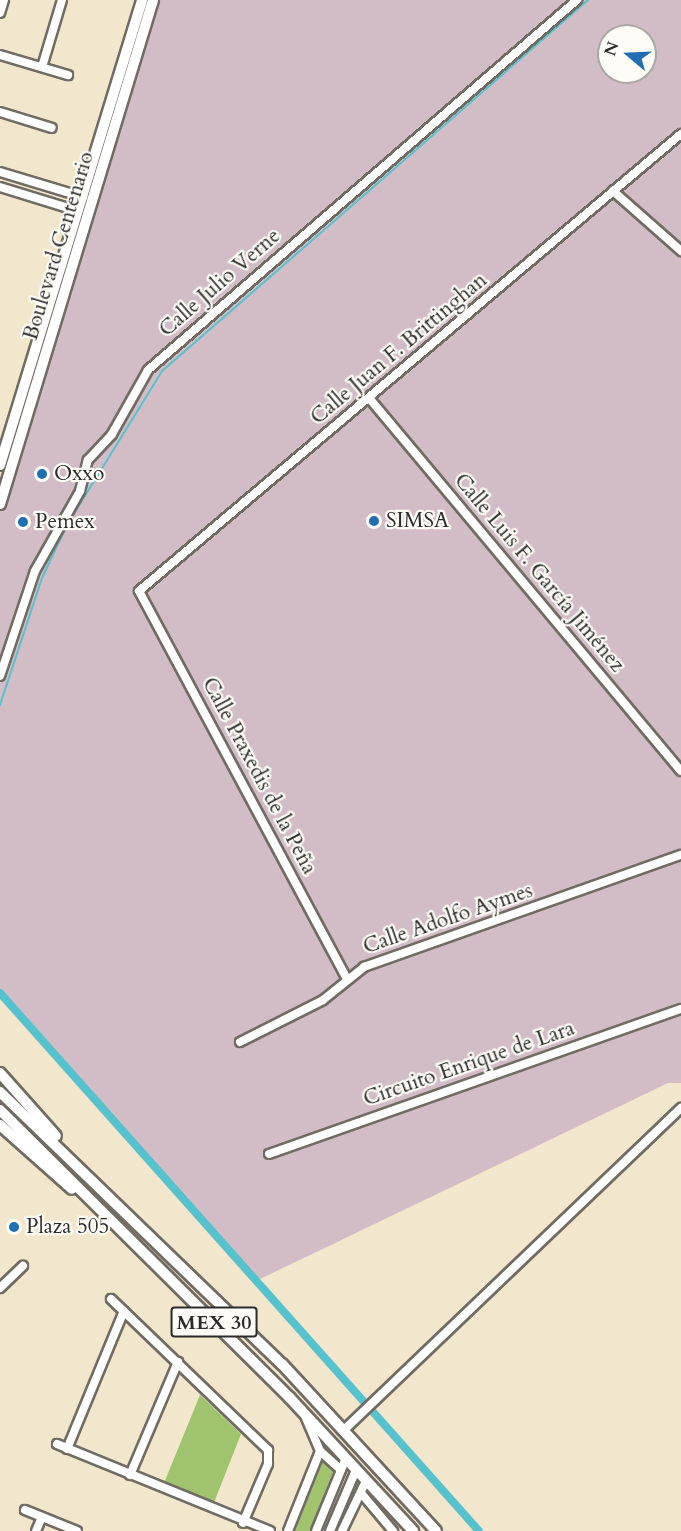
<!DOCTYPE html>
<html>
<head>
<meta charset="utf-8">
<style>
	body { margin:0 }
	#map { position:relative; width:681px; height:1531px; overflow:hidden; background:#f2e6cc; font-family:Cardo,serif }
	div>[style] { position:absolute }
	.industrial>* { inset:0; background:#d2bdc6 }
	.green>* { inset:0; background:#a0c46e }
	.stream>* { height:2px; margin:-1px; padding:0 1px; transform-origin:1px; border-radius:1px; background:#56c2ce }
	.canal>* { height:8px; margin:-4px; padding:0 4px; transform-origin:4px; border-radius:4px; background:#56c2ce }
	.roads { filter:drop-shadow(2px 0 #716c63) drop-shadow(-2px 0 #716c63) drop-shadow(0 2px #716c63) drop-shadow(0 -2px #716c63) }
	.minor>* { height:8px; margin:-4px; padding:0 4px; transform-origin:4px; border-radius:4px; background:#fff }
	.major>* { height:10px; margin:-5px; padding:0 5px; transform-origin:5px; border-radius:5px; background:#fff }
	.dots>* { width:16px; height:16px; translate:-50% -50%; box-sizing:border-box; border:3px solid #fdfcf7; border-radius:50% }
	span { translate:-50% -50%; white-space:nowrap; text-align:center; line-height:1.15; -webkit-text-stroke:4.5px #fdfcf7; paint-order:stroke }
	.shield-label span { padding:2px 4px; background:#fdfcf7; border:2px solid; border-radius:4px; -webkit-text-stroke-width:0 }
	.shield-label { font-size:20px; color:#2b2b2b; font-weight:700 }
	.street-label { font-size:21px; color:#2b2b2b }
	.poi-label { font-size:21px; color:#2b2b2b }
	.left { translate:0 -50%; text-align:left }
	.north { position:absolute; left:597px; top:24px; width:60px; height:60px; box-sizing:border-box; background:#fdfcf7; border:2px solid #a9a8a5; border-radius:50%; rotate:289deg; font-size:16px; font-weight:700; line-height:24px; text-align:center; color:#2b2b2b }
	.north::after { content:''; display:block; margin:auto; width:21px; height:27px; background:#1f6fb2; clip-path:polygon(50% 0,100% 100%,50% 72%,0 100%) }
</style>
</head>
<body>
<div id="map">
	<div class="industrial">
		<i style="clip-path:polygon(evenodd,146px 0,681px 0,681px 1083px,668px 1083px,258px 1280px,0 995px,0 484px,146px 0,609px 36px,645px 36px,645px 72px,609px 72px,609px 36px)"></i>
	</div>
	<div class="green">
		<i style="clip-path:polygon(200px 1395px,241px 1434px,213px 1505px,164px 1483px)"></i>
		<i style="clip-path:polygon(321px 1456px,335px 1467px,310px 1531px,290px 1531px)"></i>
	</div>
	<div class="stream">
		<i style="left:0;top:705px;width:134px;rotate:-71.7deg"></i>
		<i style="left:42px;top:578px;width:59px;rotate:-64.7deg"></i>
		<i style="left:67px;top:525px;width:181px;rotate:-58.3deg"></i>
		<i style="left:162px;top:371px;width:565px;rotate:-41.05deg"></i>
	</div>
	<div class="canal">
		<i style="left:0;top:993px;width:720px;rotate:48.32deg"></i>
	</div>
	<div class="roads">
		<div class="minor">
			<i style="left:0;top:13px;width:14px;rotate:-73deg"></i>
			<i style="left:0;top:55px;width:71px;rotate:16.4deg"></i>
			<i style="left:42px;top:67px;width:70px;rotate:-73.4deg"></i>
			<i style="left:0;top:112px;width:54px;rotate:17.1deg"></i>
			<i style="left:0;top:172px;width:87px;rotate:16.8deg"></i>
			<i style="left:0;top:187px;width:82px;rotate:17.1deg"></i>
			<i style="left:613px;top:191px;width:91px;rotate:41.4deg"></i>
			<i style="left:369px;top:398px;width:486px;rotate:50.1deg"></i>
			<i style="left:0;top:676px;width:111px;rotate:-71.6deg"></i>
			<i style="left:35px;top:571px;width:92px;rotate:-60.6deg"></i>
			<i style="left:80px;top:491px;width:32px;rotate:-76deg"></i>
			<i style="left:88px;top:460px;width:35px;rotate:-47deg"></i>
			<i style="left:112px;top:434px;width:73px;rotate:-60.6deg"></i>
			<i style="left:148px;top:370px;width:567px;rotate:-40.78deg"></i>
			<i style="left:347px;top:979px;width:440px;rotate:-118.2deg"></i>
			<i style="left:139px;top:591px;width:709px;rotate:-40.14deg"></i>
			<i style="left:240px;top:1042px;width:93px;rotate:-26.8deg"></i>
			<i style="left:323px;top:1000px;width:53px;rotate:-38.8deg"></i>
			<i style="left:364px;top:967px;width:336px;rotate:-19.5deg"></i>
			<i style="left:269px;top:1154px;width:437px;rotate:-19.4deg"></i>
			<i style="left:0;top:1288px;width:32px;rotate:-44deg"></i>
			<i style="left:111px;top:1299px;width:218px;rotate:43.9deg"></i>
			<i style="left:268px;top:1450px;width:14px;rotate:90deg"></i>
			<i style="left:268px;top:1464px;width:64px;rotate:113deg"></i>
			<i style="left:345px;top:1429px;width:465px;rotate:-43.7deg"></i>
			<i style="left:57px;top:1444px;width:230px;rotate:22.2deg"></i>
			<i style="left:67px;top:1449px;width:149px;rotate:-67.6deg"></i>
			<i style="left:320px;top:1451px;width:28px;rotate:42deg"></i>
			<i style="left:130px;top:1475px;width:123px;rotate:-67deg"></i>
			<i style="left:361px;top:1493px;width:50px;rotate:49.9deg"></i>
			<i style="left:25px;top:1510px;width:56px;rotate:22deg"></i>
			<i style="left:36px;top:1531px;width:15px;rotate:-67deg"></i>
			<i style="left:288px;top:1531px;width:86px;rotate:-68.2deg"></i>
			<i style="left:320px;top:1451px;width:36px;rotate:-113deg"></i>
			<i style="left:316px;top:1531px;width:79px;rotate:-67.7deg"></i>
			<i style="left:330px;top:1531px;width:66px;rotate:-66.9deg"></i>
			<i style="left:342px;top:1531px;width:55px;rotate:-64.4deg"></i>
		</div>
		<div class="major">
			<i style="left:0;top:465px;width:486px;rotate:-73deg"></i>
			<i style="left:0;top:504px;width:527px;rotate:-73.11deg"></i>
			<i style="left:0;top:1073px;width:84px;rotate:48.4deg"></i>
			<i style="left:0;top:1092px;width:392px;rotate:44deg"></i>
			<i style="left:282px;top:1364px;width:227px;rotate:47.3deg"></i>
			<i style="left:0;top:1110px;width:409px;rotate:44.8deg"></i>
			<i style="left:290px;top:1398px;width:181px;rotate:47.2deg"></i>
			<i style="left:0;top:1125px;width:96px;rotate:41.6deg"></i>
		</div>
	</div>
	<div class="dots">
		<i style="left:42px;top:474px;background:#1f6fb2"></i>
		<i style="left:374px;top:521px;background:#1f6fb2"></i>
		<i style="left:23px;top:522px;background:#1f6fb2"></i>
		<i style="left:14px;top:1227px;background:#1f6fb2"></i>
	</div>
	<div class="shield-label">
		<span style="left:214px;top:1322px">MEX 30</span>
	</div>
	<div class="street-label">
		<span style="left:59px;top:246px;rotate:-73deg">Boulevard Centenario</span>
		<span style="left:220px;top:283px;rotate:-41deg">Calle Julio Verne</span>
		<span style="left:399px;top:349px;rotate:-40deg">Calle Juan F. Brittinghan</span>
		<span style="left:539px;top:573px;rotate:50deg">Calle Luis F. García Jiménez</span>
		<span style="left:259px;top:776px;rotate:62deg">Calle Praxedis de la Peña</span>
		<span style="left:448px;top:919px;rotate:-19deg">Calle Adolfo Aymes</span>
		<span style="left:469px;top:1064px;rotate:-19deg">Circuito Enrique de Lara</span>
	</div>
	<div class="poi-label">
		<span class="left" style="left:54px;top:474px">Oxxo</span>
		<span class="left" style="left:386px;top:521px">SIMSA</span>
		<span class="left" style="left:35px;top:522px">Pemex</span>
		<span class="left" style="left:26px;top:1227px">Plaza 505</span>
	</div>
	<div class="north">N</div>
</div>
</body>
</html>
